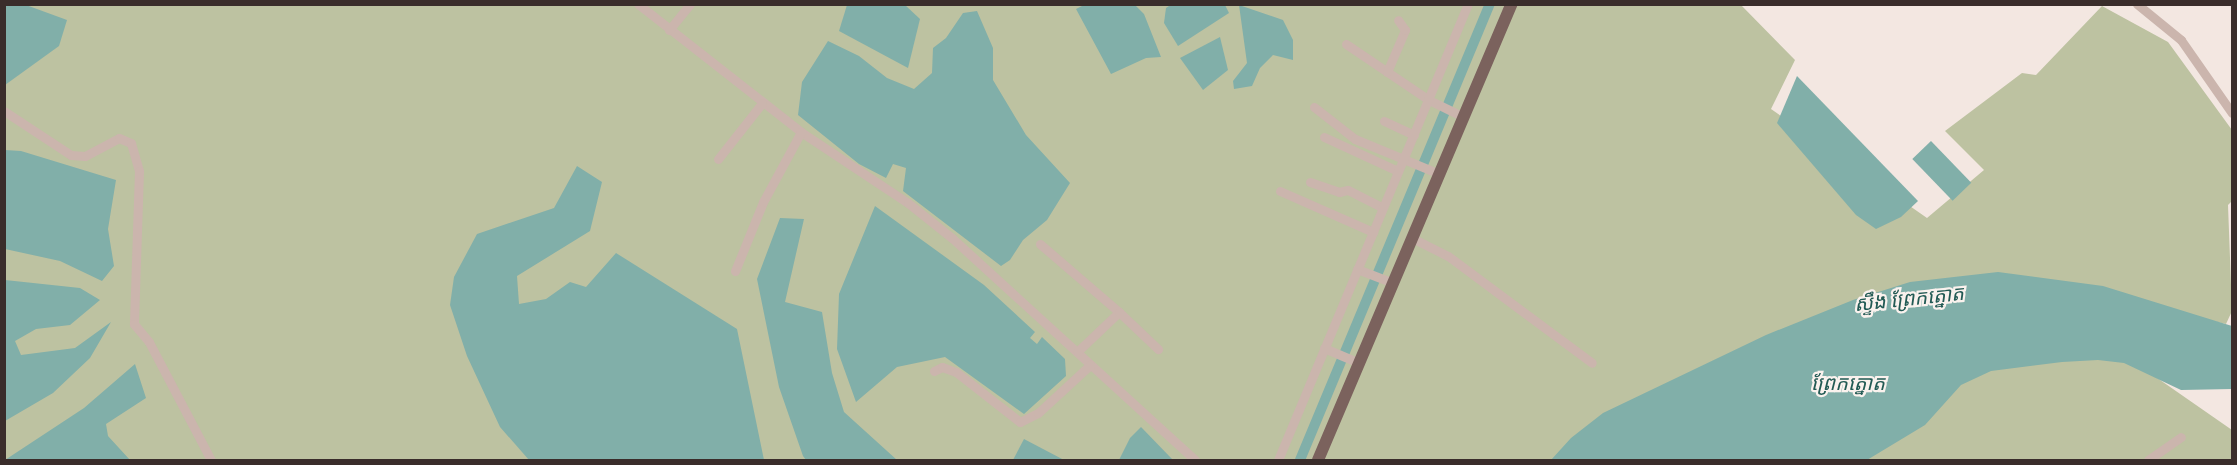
<!DOCTYPE html>
<html>
<head>
<meta charset="utf-8">
<style>
	body { margin:0 }
	#map { position:relative; width:2237px; height:465px; overflow:hidden; background:#f3e7e1; font-family:Raleway,"Noto Sans Khmer",sans-serif }
	div>[style] { position:absolute }
	.green>* { inset:0; background:#bdc2a1 }
	.water>* { inset:0; background:#81afa9; transform-origin:0 0 }
	.canal>* { height:10px; margin:-5px; padding:0 5px; transform-origin:5px; border-radius:5px; background:#81afa9 }
	.minor>* { height:9px; margin:-4.5px; padding:0 4.5px; transform-origin:4.5px; border-radius:4.5px; background:#cbb5ad }
	.major>* { height:12px; margin:-6px; padding:0 6px; transform-origin:6px; border-radius:6px; background:#7b625d }
	span { translate:-50% -50%; white-space:nowrap; text-align:center; line-height:1.15; -webkit-text-stroke:4.5px #faf2ee; paint-order:stroke }
	.water-label { font-size:20px; color:#225a54; font-style:italic }
	.frame { position:absolute; inset:0; border:6px solid #3a2d2b; pointer-events:none }
</style>
</head>
<body>
<div id="map">
	<div class="green">
		<i style="clip-path:polygon(4px 5px,1741px 5px,1795px 60px,1771px 109px,1927px 218px,1984px 170px,1945px 131px,2022px 73px,2036px 75px,2102px 6px,2168px 42px,2232px 130px,2232px 201px,2228px 205px,2232px 311px,2226px 324px,2009px 275px,2232px 430px,2232px 460px,5px 460px)"></i>
	</div>
	<div class="water">
		<i style="clip-path:polygon(5px 4px,26px 5px,67px 20px,59px 46px,5px 85px)"></i>
		<i style="clip-path:polygon(1086px 4px,1135px 5px,1144px 14px,1161px 57px,1146px 58px,1111px 74px,1076px 9px)"></i>
		<i style="clip-path:polygon(1172px 4px,1225px 5px,1229px 13px,1178px 46px,1164px 23px,1166px 8px)"></i>
		<i style="clip-path:polygon(847px 5px,905px 5px,920px 19px,908px 68px,839px 31px)"></i>
		<i style="clip-path:polygon(1239px 5px,1283px 20px,1293px 40px,1293px 60px,1273px 55px,1260px 68px,1252px 86px,1234px 89px,1233px 81px,1247px 63px)"></i>
		<i style="clip-path:polygon(977px 11px,993px 48px,993px 80px,1026px 135px,1070px 183px,1047px 220px,1023px 240px,1010px 260px,1001px 266px,903px 191px,906px 168px,893px 164px,886px 178px,859px 164px,798px 115px,802px 82px,828px 41px,859px 56px,887px 78px,914px 89px,932px 73px,933px 48px,946px 38px,963px 13px)"></i>
		<i style="clip-path:polygon(1220px 37px,1228px 70px,1203px 90px,1180px 58px)"></i>
		<i style="clip-path:polygon(1797px 76px,1918px 201px,1901px 217px,1876px 229px,1856px 215px,1777px 123px)"></i>
		<i style="left:1931px;top:141px;width:58px;height:26px;rotate:46deg"></i>
		<i style="clip-path:polygon(5px 150px,21px 151px,116px 180px,108px 229px,114px 266px,102px 281px,60px 261px,5px 249px)"></i>
		<i style="clip-path:polygon(577px 166px,602px 182px,590px 231px,517px 276px,519px 304px,546px 299px,570px 282px,586px 287px,616px 253px,737px 329px,764px 460px,529px 460px,500px 427px,467px 356px,450px 305px,454px 277px,477px 234px,554px 208px)"></i>
		<i style="clip-path:polygon(875px 206px,984px 285px,1035px 332px,1030px 338px,1037px 344px,1042px 337px,1065px 359px,1066px 376px,1024px 414px,945px 357px,897px 367px,856px 402px,837px 349px,839px 294px)"></i>
		<i style="clip-path:polygon(780px 218px,804px 219px,785px 302px,822px 312px,832px 373px,844px 412px,897px 460px,806px 460px,803px 456px,779px 387px,757px 279px)"></i>
		<i style="clip-path:polygon(1998px 272px,2103px 286px,2232px 326px,2232px 389px,2181px 390px,2124px 363px,2098px 360px,2062px 362px,1991px 371px,1961px 385px,1925px 425px,1867px 460px,1551px 460px,1571px 438px,1603px 413px,1766px 335px,1853px 300px,1910px 282px)"></i>
		<i style="clip-path:polygon(5px 280px,80px 288px,100px 300px,70px 325px,36px 329px,15px 341px,21px 355px,75px 348px,111px 322px,90px 358px,53px 393px,5px 421px)"></i>
		<i style="clip-path:polygon(135px 364px,146px 398px,106px 424px,108px 436px,130px 460px,5px 460px,84px 408px)"></i>
		<i style="clip-path:polygon(1141px 427px,1173px 460px,1119px 460px,1130px 438px)"></i>
		<i style="clip-path:polygon(1024px 439px,1064px 460px,1013px 460px)"></i>
	</div>
	<div class="canal">
		<i style="left:1300px;top:460px;width:494px;rotate:-67.4deg"></i>
	</div>
	<div class="minor">
		<i style="left:638px;top:4px;width:207px;rotate:38.1deg"></i>
		<i style="left:801px;top:132px;width:128px;rotate:33.6deg"></i>
		<i style="left:908px;top:203px;width:56px;rotate:38.5deg"></i>
		<i style="left:952px;top:238px;width:329px;rotate:42.4deg"></i>
		<i style="left:2137px;top:4px;width:57px;rotate:39.3deg"></i>
		<i style="left:2181px;top:40px;width:89px;rotate:55.1deg"></i>
		<i style="left:669px;top:30px;width:33px;rotate:-51deg"></i>
		<i style="left:1346px;top:44px;width:100px;rotate:34deg"></i>
		<i style="left:1429px;top:100px;width:39px;rotate:26deg"></i>
		<i style="left:1387px;top:72px;width:46px;rotate:-66.8deg"></i>
		<i style="left:1405px;top:30px;width:12px;rotate:-125deg"></i>
		<i style="left:1314px;top:107px;width:52px;rotate:38deg"></i>
		<i style="left:1355px;top:139px;width:92px;rotate:22.4deg"></i>
		<i style="left:4px;top:111px;width:80px;rotate:33.3deg"></i>
		<i style="left:71px;top:155px;width:14px;rotate:4deg"></i>
		<i style="left:85px;top:156px;width:38px;rotate:-28deg"></i>
		<i style="left:119px;top:138px;width:13px;rotate:23deg"></i>
		<i style="left:131px;top:143px;width:29px;rotate:74deg"></i>
		<i style="left:139px;top:171px;width:153px;rotate:91.9deg"></i>
		<i style="left:134px;top:324px;width:23px;rotate:50deg"></i>
		<i style="left:149px;top:342px;width:133px;rotate:62.3deg"></i>
		<i style="left:1384px;top:121px;width:33px;rotate:25deg"></i>
		<i style="left:1324px;top:137px;width:81px;rotate:24.7deg"></i>
		<i style="left:718px;top:159px;width:71px;rotate:-51.8deg"></i>
		<i style="left:1310px;top:182px;width:31px;rotate:19deg"></i>
		<i style="left:1339px;top:192px;width:9px;rotate:-13deg"></i>
		<i style="left:1348px;top:190px;width:38px;rotate:27deg"></i>
		<i style="left:1280px;top:191px;width:102px;rotate:23.8deg"></i>
		<i style="left:1412px;top:238px;width:40px;rotate:26.6deg"></i>
		<i style="left:1448px;top:256px;width:179px;rotate:36.6deg"></i>
		<i style="left:1040px;top:244px;width:104px;rotate:40.7deg"></i>
		<i style="left:1119px;top:312px;width:57px;rotate:136.4deg"></i>
		<i style="left:1357px;top:269px;width:39px;rotate:21deg"></i>
		<i style="left:735px;top:271px;width:74px;rotate:-67.9deg"></i>
		<i style="left:763px;top:202px;width:80px;rotate:-61.5deg"></i>
		<i style="left:1119px;top:312px;width:54px;rotate:43.5deg"></i>
		<i style="left:1324px;top:348px;width:39px;rotate:23deg"></i>
		<i style="left:934px;top:371px;width:9px;rotate:-27deg"></i>
		<i style="left:942px;top:367px;width:15px;rotate:20deg"></i>
		<i style="left:956px;top:372px;width:81px;rotate:38deg"></i>
		<i style="left:1020px;top:422px;width:20px;rotate:-27deg"></i>
		<i style="left:1038px;top:413px;width:71px;rotate:-42.7deg"></i>
		<i style="left:1278px;top:460px;width:494px;rotate:-67.4deg"></i>
		<i style="left:2148px;top:460px;width:40px;rotate:-34.9deg"></i>
	</div>
	<div class="major">
		<i style="left:1318px;top:460px;width:496px;rotate:-67deg"></i>
	</div>
	<div class="water-label">
		<span style="left:1909px;top:299px;rotate:-6deg">ស្ទឹង ព្រែកត្នោត</span>
		<span style="left:1848px;top:383px">ព្រែកត្នោត</span>
	</div>
	<div class="frame"></div>
</div>
</body>
</html>
